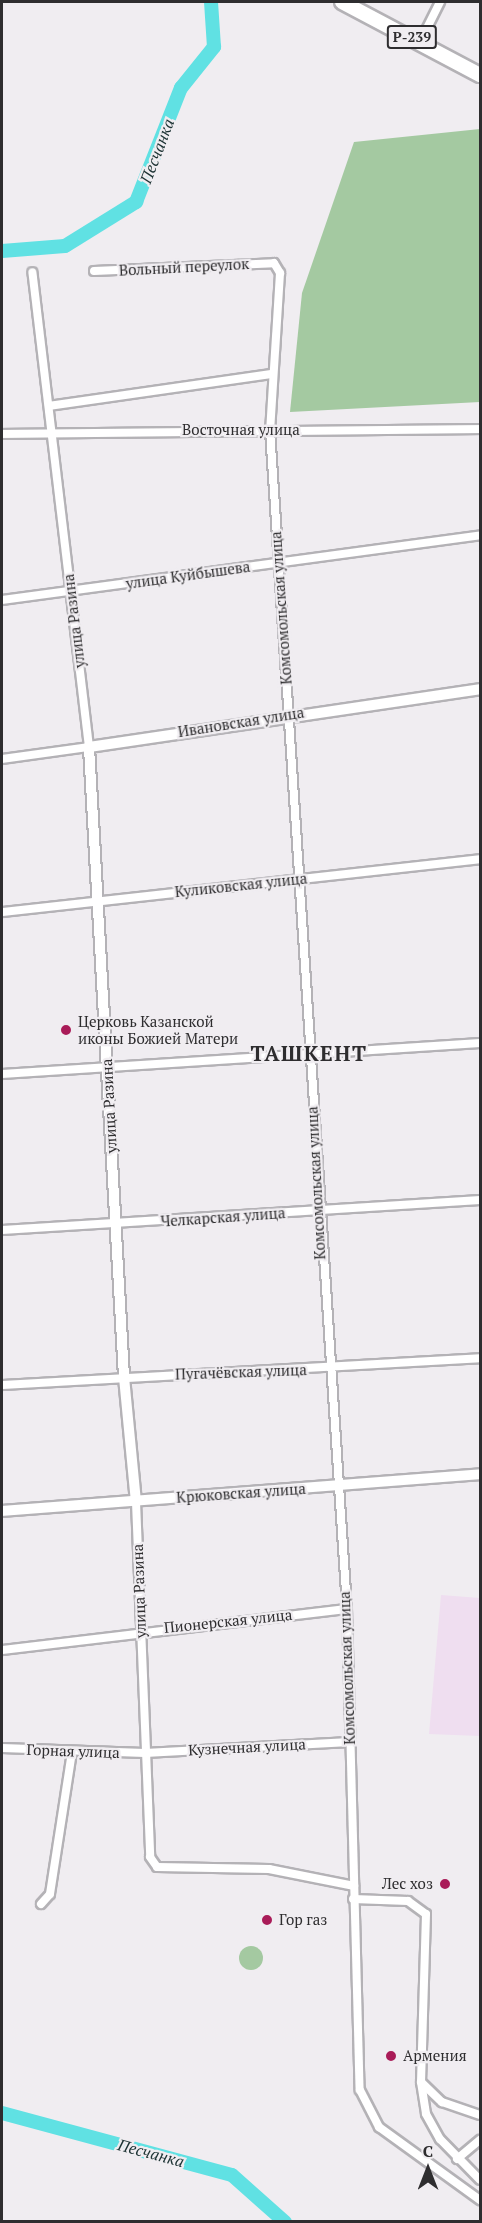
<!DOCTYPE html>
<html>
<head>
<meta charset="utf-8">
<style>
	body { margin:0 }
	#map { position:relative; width:482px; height:2223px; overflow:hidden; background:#f0edf1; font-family:"PT Serif",serif }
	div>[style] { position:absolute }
	.industrial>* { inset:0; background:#efdef0 }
	.green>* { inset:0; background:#a4c9a1 }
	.round { border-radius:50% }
	.river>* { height:14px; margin:-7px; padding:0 7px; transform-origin:7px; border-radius:7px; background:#60e1e3 }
	.roads { filter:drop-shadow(2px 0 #b4b2b6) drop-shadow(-2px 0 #b4b2b6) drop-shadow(0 2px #b4b2b6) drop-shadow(0 -2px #b4b2b6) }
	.street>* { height:8px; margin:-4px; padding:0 4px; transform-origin:4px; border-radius:4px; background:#fff }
	.secondary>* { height:10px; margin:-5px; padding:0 5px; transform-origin:5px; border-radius:5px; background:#fff }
	.highway>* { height:14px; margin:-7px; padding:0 7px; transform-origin:7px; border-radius:7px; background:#fff }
	.dots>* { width:16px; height:16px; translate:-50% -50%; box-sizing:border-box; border:3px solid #f0edf1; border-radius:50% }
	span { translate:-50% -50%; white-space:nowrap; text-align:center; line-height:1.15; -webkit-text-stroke:4.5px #f0edf1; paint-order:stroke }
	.shield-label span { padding:2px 4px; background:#f0edf1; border:2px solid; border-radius:4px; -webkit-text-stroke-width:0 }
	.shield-label { font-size:14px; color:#2e2d2f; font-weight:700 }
	.street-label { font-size:15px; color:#2e2d2f }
	.poi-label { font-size:15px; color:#2e2d2f }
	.left { translate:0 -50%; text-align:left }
	.right { translate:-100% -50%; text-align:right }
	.water-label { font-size:16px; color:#1d3334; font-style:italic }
	.district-label { font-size:21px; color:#2e2d2f; font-weight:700; letter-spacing:1.5px }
	.frame { position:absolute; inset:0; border:3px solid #2e2d2f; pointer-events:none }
	.north { position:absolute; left:398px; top:2139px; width:60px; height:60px; -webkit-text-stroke:4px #f0edf1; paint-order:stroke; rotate:0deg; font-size:16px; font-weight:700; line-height:24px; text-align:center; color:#2e2d2f }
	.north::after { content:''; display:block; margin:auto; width:21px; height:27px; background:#2e2d2f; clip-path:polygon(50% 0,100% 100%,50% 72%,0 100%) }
</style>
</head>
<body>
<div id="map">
	<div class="industrial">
		<i style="clip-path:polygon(441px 1595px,480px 1598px,480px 1736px,429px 1734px)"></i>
	</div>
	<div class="green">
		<i style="clip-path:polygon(480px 129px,480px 402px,290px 412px,302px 293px,354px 142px)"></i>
		<i class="round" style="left:239px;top:1946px;width:24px;height:24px"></i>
	</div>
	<div class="river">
		<i style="left:2px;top:251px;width:63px;rotate:-4.5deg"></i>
		<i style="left:65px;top:246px;width:84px;rotate:-31.8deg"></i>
		<i style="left:136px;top:202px;width:123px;rotate:-68.5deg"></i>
		<i style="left:181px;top:88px;width:53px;rotate:-51.2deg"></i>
		<i style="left:214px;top:47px;width:45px;rotate:-93.8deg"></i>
		<i style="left:2px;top:2113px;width:238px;rotate:15.1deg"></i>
		<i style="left:232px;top:2175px;width:71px;rotate:41.6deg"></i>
	</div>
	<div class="roads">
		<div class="street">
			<i style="left:420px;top:42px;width:45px;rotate:-63.4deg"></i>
			<i style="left:94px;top:271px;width:180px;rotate:-2.5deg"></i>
			<i style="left:274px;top:263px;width:12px;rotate:59deg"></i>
			<i style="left:280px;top:273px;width:157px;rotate:93.6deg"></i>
			<i style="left:270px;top:430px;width:1182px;rotate:86.26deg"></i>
			<i style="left:347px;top:1609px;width:481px;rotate:88.5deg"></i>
			<i style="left:360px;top:2090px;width:42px;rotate:62.8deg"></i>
			<i style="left:379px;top:2127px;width:125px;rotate:35.9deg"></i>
			<i style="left:49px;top:406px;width:224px;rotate:-8.2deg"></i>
			<i style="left:2px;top:434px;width:478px;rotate:-0.6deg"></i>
			<i style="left:2px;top:600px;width:482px;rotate:-7.7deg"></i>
			<i style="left:2px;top:759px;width:88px;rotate:-7.9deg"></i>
			<i style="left:89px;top:747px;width:478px;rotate:-96.8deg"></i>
			<i style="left:2px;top:912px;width:481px;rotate:-6.3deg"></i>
			<i style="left:2px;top:1074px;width:479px;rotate:-3.7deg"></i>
			<i style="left:2px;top:1230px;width:479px;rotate:-3.6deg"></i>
			<i style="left:2px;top:1385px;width:479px;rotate:-3.2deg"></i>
			<i style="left:136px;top:1502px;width:355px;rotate:87.7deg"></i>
			<i style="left:150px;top:1857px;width:12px;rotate:55deg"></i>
			<i style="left:157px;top:1867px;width:112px;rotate:1deg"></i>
			<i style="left:269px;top:1869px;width:87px;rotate:11.3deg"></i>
			<i style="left:2px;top:1650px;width:347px;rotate:-6.8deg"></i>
			<i style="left:2px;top:1748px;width:143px;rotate:2deg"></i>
			<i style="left:145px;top:1753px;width:205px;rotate:-3.1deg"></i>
			<i style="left:353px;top:1899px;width:55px;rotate:2.1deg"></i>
			<i style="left:408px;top:1901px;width:22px;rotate:36deg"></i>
			<i style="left:426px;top:1914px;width:168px;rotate:91.7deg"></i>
			<i style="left:421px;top:2082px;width:32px;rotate:81deg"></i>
			<i style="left:426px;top:2114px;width:29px;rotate:61deg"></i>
			<i style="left:440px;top:2139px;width:57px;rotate:45.7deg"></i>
			<i style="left:41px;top:1904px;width:13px;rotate:-48deg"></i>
			<i style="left:50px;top:1894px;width:144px;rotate:-81.2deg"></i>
			<i style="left:421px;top:2082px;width:29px;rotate:44deg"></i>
			<i style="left:442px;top:2102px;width:40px;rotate:18.9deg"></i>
			<i style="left:457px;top:2159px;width:30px;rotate:-40deg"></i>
		</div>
		<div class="secondary">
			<i style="left:136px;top:1502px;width:126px;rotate:-95.5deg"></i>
			<i style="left:124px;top:1377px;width:631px;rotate:-93.18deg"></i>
			<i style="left:89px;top:747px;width:395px;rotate:-8.4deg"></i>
			<i style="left:2px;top:1511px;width:479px;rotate:-4.4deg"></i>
		</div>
		<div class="highway">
			<i style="left:342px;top:2px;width:156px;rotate:27.9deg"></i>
		</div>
	</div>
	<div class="dots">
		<i style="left:66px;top:1030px;background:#a91b58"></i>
		<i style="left:445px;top:1884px;background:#a91b58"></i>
		<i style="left:267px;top:1920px;background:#a91b58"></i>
		<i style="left:391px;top:2056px;background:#a91b58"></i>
	</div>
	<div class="shield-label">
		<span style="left:412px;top:37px">Р-239</span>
	</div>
	<div class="street-label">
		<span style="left:184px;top:267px;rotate:-3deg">Вольный переулок</span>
		<span style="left:241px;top:430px">Восточная улица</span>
		<span style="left:188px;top:575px;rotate:-8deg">улица Куйбышева</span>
		<span style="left:281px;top:608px;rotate:-94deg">Комсомольская улица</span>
		<span style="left:74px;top:621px;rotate:-97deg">улица Разина</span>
		<span style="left:241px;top:722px;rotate:-9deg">Ивановская улица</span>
		<span style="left:241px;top:885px;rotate:-6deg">Куликовская улица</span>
		<span style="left:109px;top:1106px;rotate:-93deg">улица Разина</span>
		<span style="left:316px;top:1183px;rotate:-93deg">Комсомольская улица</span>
		<span style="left:223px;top:1217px;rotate:-4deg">Челкарская улица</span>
		<span style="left:241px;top:1372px;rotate:-2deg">Пугачёвская улица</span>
		<span style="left:241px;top:1493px;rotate:-4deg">Крюковская улица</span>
		<span style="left:139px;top:1591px;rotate:-92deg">улица Разина</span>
		<span style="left:228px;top:1621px;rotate:-6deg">Пионерская улица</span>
		<span style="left:347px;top:1668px;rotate:-92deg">Комсомольская улица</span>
		<span style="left:247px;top:1747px;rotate:-3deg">Кузнечная улица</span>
		<span style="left:73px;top:1751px;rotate:2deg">Горная улица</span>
	</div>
	<div class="poi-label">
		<span class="left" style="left:78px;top:1030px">Церковь Казанской<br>иконы Божией Матери</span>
		<span class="right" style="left:433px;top:1884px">Лес хоз</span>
		<span class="left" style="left:279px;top:1920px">Гор газ</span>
		<span class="left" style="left:403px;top:2056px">Армения</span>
	</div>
	<div class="water-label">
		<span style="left:157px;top:151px;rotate:-69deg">Песчанка</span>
		<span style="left:151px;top:2153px;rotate:15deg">Песчанка</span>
	</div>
	<div class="district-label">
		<span style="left:309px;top:1053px">ТАШКЕНТ</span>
	</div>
	<div class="frame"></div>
	<div class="north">С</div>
</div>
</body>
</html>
